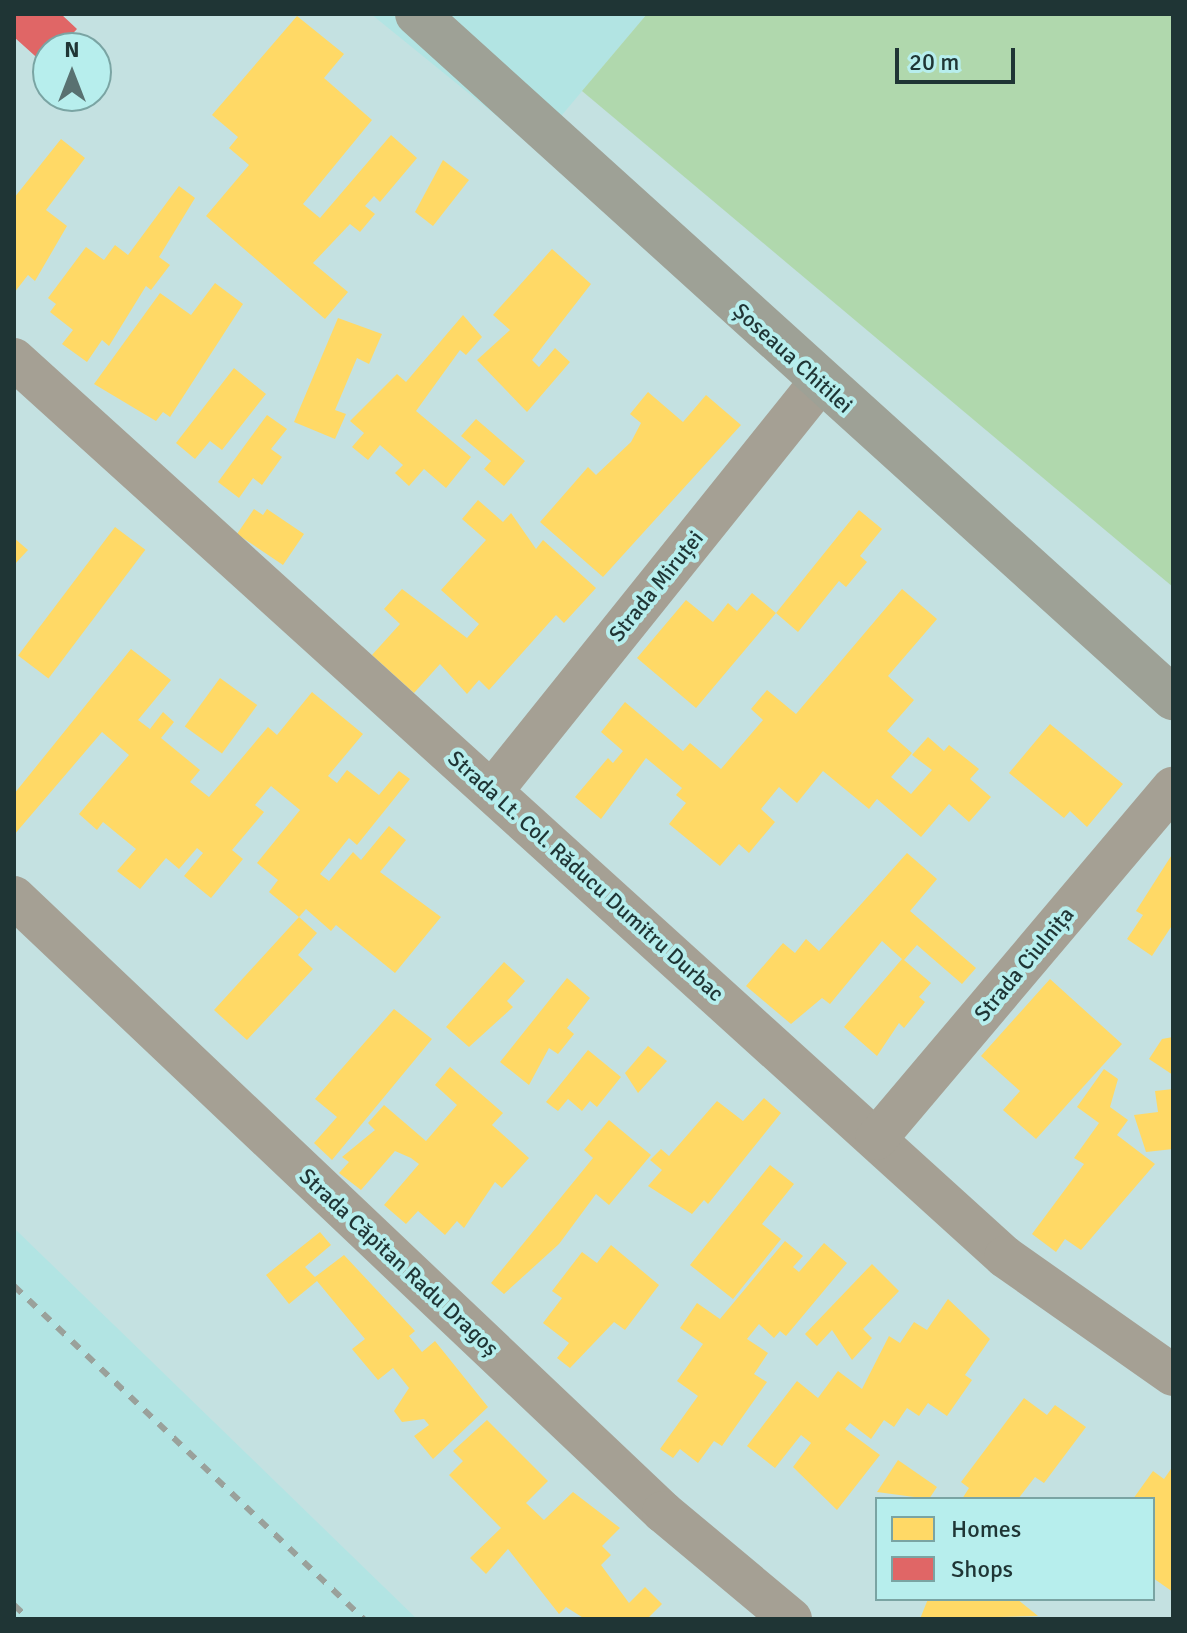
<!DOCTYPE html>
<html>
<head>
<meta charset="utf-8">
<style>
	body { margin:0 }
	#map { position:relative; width:1187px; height:1633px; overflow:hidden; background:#c4e1e1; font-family:Signika,sans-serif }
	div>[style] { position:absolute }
	.built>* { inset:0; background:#b2e4e3 }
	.green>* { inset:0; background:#b0d8ad }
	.homes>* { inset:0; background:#ffd966; transform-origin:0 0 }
	.shops>* { inset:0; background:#e06666 }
	.minor>* { height:42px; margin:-21px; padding:0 21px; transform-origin:21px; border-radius:21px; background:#a5a094 }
	.primary>* { height:44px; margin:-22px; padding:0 22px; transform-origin:22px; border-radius:22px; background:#9ea196 }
	.rail>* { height:6px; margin-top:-3px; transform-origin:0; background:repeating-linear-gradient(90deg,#9aa19b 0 10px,transparent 0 20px) }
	span { translate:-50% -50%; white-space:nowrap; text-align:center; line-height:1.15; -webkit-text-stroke:8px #b7eeed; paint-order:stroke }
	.street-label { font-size:22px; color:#1f3535 }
	.frame { position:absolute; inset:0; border:16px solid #1f3535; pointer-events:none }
	.legend { position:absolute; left:875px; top:1497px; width:280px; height:104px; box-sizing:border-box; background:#b7eeed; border:2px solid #7aa4a3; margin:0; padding:10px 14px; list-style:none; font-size:24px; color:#1f3535 }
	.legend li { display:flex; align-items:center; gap:16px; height:40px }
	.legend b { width:40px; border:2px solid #7aa4a3 }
	.north { position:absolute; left:32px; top:32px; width:80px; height:80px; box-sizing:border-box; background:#b7eeed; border:2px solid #7aa4a3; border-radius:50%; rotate:0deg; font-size:22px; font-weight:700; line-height:32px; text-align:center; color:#1f3535 }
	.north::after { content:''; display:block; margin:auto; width:28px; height:36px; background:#597171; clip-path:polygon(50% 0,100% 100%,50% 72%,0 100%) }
	.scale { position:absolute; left:895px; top:48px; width:120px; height:36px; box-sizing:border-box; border:4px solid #1f3535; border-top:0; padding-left:10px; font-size:24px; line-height:28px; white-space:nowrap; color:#1f3535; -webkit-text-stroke:6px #b7eeed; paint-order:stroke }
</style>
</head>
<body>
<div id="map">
	<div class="built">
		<i style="clip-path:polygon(371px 14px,647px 14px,535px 147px)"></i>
		<i style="clip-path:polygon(14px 1228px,417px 1619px,14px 1619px)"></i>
	</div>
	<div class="green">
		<i style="clip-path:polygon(647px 14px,1173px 14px,1173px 587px,582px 91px)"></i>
	</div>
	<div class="homes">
		<i style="clip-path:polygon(297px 16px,344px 54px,324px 78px,372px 120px,303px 204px,320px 218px,391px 135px,417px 158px,380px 202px,374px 196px,365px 206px,375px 214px,360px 232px,350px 224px,313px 263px,348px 292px,325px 319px,206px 216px,249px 165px,229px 148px,238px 137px,212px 115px)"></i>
		<i style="clip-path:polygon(61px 139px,85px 158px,46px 210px,67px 226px,35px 281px,28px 275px,14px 293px,14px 198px)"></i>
		<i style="clip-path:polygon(443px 160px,469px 180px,433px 226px,415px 212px)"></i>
		<i style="clip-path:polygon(179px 186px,195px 198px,159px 257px,170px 265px,151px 290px,146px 286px,109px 346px,102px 340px,87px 362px,62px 344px,73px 330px,50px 312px,56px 304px,48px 298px,86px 247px,104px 260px,115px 245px,128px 255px)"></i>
		<i style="clip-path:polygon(552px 249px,591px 284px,532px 360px,539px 367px,555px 348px,570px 362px,527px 412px,477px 360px,510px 330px,493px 315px)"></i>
		<i style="clip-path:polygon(215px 283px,243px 304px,170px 417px,163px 412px,156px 421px,94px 384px,160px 293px,191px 315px)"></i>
		<i style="clip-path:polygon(463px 315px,482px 337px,466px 355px,460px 350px,416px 411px,471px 457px,446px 488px,424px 469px,409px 486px,395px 473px,403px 465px,380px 445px,368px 460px,352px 447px,364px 433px,350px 421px,397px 374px,406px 382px)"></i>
		<i style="clip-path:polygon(338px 318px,382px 334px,369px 364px,357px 358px,335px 410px,346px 414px,335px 439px,294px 422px)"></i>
		<i style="clip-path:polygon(234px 368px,266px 394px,222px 450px,210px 441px,195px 459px,176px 443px)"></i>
		<i style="clip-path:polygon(648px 392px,683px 422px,706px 395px,741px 425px,603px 577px,540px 522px,588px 467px,596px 475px,631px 442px,641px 423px,630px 414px)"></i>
		<i style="clip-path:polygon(267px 415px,287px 429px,271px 449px,282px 457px,262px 485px,253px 478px,239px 498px,218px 482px)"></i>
		<i style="clip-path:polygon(476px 419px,525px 461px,504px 486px,484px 469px,491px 461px,461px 436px)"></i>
		<i style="clip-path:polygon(478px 500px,503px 522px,511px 513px,536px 549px,543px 540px,596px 588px,564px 623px,556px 615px,489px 690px,479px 680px,467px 694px,440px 664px,414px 693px,372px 655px,400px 624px,384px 609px,402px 589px,467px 638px,479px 624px,441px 590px,486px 540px,462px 519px)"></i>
		<i style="clip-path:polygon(254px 509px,263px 515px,267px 509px,304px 534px,283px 565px,237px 534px)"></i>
		<i style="clip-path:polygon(859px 510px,882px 529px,860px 556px,867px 562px,846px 587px,839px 581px,798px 632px,776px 613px)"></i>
		<i style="left:115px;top:527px;width:38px;height:161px;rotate:37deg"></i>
		<i style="clip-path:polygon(14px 538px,28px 550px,14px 565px)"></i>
		<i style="clip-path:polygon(902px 589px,937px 619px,888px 676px,914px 700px,887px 731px,912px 753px,891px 777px,911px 794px,932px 770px,912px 755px,928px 737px,944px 751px,949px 745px,979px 769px,970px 779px,991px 797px,969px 822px,949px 804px,921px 837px,877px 799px,869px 809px,823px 771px,797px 803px,779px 787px,761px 809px,775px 822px,749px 853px,739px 844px,720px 866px,669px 824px,686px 803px,676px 795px,682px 788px,646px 758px,601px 819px,575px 797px,608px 758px,613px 763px,623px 751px,601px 732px,625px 702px,683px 751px,690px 743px,721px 769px,763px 720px,751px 709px,767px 690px,796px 714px)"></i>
		<i style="clip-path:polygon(752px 593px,776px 613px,696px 708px,637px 658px,686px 600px,713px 622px,728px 603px,737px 611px)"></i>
		<i style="clip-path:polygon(131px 649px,171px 680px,138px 720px,150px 729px,163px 712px,174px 722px,161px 738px,200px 770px,190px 782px,209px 797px,268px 727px,277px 735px,312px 692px,363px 734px,328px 776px,337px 783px,347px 770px,379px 795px,399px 771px,410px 779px,357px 845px,349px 838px,320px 874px,329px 881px,353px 852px,361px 860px,389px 826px,406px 840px,380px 872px,441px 917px,395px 973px,336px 925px,331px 931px,306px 909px,299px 917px,269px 892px,278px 880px,257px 863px,300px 810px,271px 786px,255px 805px,264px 812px,232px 850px,243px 859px,211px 898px,184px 876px,203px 853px,197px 848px,179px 869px,166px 858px,140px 889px,117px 871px,136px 849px,103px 822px,97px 830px,79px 814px,129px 755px,102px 732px,14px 835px,14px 794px)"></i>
		<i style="left:220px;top:678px;width:46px;height:60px;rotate:36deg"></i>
		<i style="clip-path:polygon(1050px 724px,1123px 784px,1087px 827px,1070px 811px,1064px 818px,1009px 773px)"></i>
		<i style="clip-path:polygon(907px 853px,937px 879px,910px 911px,976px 968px,962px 984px,917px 945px,904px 960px,931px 983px,919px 997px,925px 1002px,904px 1028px,899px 1023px,877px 1056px,844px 1027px,902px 959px,882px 941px,830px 1004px,822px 998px,791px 1024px,746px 986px,783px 943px,795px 953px,806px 939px,819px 951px)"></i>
		<i style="clip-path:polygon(1173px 853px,1173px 924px,1152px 956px,1127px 939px,1143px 915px,1136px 911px)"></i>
		<i style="clip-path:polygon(299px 917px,317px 933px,298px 955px,313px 969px,247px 1040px,214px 1010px)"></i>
		<i style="clip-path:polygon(504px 962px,525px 981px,507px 1001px,513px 1007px,469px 1047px,446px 1027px)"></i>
		<i style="clip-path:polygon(567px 978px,590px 998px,567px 1028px,574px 1034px,558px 1054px,549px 1048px,529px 1085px,500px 1062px)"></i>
		<i style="clip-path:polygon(1050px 979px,1122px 1044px,1036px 1139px,1003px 1110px,1020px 1091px,981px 1056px)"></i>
		<i style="clip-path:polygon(394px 1009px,432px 1039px,332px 1160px,314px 1143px,337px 1117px,315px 1099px)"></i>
		<i style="clip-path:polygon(1173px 1037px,1173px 1075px,1149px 1059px,1162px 1039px)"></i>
		<i style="clip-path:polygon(648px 1046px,667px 1061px,638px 1093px,625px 1073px)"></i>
		<i style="clip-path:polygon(588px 1050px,621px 1077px,597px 1107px,590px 1101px,582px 1111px,568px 1099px,558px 1111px,546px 1102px)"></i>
		<i style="clip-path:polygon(450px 1067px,503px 1113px,492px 1125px,529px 1158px,502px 1188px,495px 1182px,464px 1228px,457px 1221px,445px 1235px,418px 1211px,406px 1224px,384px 1205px,419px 1164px,411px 1158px,395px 1151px,361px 1190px,339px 1173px,349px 1162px,342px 1157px,375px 1130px,368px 1123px,384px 1105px,426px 1141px,457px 1105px,435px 1085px)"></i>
		<i style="clip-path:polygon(1104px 1069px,1118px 1079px,1110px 1107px,1128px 1120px,1117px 1135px,1155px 1164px,1081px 1250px,1065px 1239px,1056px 1252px,1032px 1234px,1084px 1164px,1074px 1158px,1099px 1123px,1077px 1107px)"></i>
		<i style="clip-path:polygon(1173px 1089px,1173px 1149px,1146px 1152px,1134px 1115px,1158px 1112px,1155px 1091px)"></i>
		<i style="clip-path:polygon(764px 1098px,781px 1113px,708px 1204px,704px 1200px,692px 1214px,648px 1186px,662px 1170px,650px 1160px,661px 1149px,669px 1156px,717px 1101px,743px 1121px)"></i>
		<i style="clip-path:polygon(609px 1120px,651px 1155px,609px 1205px,596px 1194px,559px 1244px,504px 1294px,491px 1283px,593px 1158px,584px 1150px)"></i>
		<i style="clip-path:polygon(770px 1165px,794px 1184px,762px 1224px,781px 1239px,733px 1299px,690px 1265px)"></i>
		<i style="clip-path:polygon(320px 1232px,331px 1245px,305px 1267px,315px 1277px,344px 1255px,415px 1331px,409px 1336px,422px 1352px,435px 1341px,488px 1407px,433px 1459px,414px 1436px,429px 1425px,424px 1419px,402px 1422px,394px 1411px,409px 1388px,393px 1368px,378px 1380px,352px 1349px,365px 1339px,317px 1281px,289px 1304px,266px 1275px)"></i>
		<i style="clip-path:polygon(785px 1241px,803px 1256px,793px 1267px,799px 1272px,824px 1243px,847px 1263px,786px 1336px,780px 1331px,774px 1338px,759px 1324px,747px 1339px,768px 1353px,754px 1374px,767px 1382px,722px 1446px,714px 1441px,698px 1463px,680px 1449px,673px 1458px,660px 1449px,698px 1396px,677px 1381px,703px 1344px,680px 1328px,697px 1303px,720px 1319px)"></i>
		<i style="clip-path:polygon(611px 1245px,659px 1285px,625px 1330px,614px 1322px,570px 1368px,557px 1358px,569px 1343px,543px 1323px,562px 1298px,552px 1291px,582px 1252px,597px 1263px)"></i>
		<i style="clip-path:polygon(872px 1264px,899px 1291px,863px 1329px,872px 1338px,852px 1360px,832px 1330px,817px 1346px,805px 1334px)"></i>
		<i style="clip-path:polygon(948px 1299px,990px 1339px,965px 1375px,972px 1380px,947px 1416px,928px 1403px,919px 1416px,907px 1408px,894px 1427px,884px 1420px,871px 1439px,850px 1423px,845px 1429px,880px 1455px,837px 1510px,793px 1467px,811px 1443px,801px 1435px,775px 1468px,747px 1446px,797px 1381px,818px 1398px,838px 1371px,862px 1389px,889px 1336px,900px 1343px,914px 1322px,927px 1330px)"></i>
		<i style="clip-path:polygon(1024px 1398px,1047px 1415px,1055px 1405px,1086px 1427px,1044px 1483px,1035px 1477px,1018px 1499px,962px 1499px,969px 1488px,961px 1482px)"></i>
		<i style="clip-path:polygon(487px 1420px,548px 1481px,526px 1503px,544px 1520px,573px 1492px,620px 1528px,602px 1546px,611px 1555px,601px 1565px,629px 1603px,645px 1587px,662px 1604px,647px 1619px,585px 1619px,566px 1607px,559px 1614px,508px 1549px,486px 1574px,470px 1558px,501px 1528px,449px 1475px,463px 1461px,453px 1451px)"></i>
		<i style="clip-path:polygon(898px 1460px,937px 1487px,929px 1499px,877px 1492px)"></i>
		<i style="clip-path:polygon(1173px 1466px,1173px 1592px,1153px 1578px,1153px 1499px,1133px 1499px,1153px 1471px,1164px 1479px)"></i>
		<i style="clip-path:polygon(928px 1599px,1017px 1599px,1038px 1616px,920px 1619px)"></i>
	</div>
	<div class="shops">
		<i style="clip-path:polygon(14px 14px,61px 14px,77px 29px,59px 48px,48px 48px,44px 64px,14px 37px)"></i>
	</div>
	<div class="minor">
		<i style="left:14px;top:359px;width:1337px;rotate:42.18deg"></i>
		<i style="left:1005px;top:1257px;width:205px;rotate:35.1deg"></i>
		<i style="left:492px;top:791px;width:524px;rotate:-51.27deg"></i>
		<i style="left:14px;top:897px;width:894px;rotate:43.46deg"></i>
		<i style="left:663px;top:1512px;width:167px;rotate:39.9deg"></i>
		<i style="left:876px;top:1139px;width:460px;rotate:-49.8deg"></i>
	</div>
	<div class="primary">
		<i style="left:417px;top:14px;width:1020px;rotate:42.14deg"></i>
	</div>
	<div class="rail">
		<i style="left:14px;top:1286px;width:483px;rotate:43.6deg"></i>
		<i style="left:14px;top:1605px;width:21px;rotate:43deg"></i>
	</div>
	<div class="street-label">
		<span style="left:793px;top:358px;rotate:42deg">Șoseaua Chitilei</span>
		<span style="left:656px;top:586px;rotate:-51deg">Strada Miruței</span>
		<span style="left:586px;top:876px;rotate:42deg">Strada Lt. Col. Răducu Dumitru Durbac</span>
		<span style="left:1024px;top:964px;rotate:-50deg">Strada Ciulnița</span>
		<span style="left:399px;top:1262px;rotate:43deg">Strada Căpitan Radu Dragoș</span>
	</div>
	<div class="frame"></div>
	<ul class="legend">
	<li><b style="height:22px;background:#ffd966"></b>Homes</li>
	<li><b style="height:22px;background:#e06666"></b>Shops</li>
	</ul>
	<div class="north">N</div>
	<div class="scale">20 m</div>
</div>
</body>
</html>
